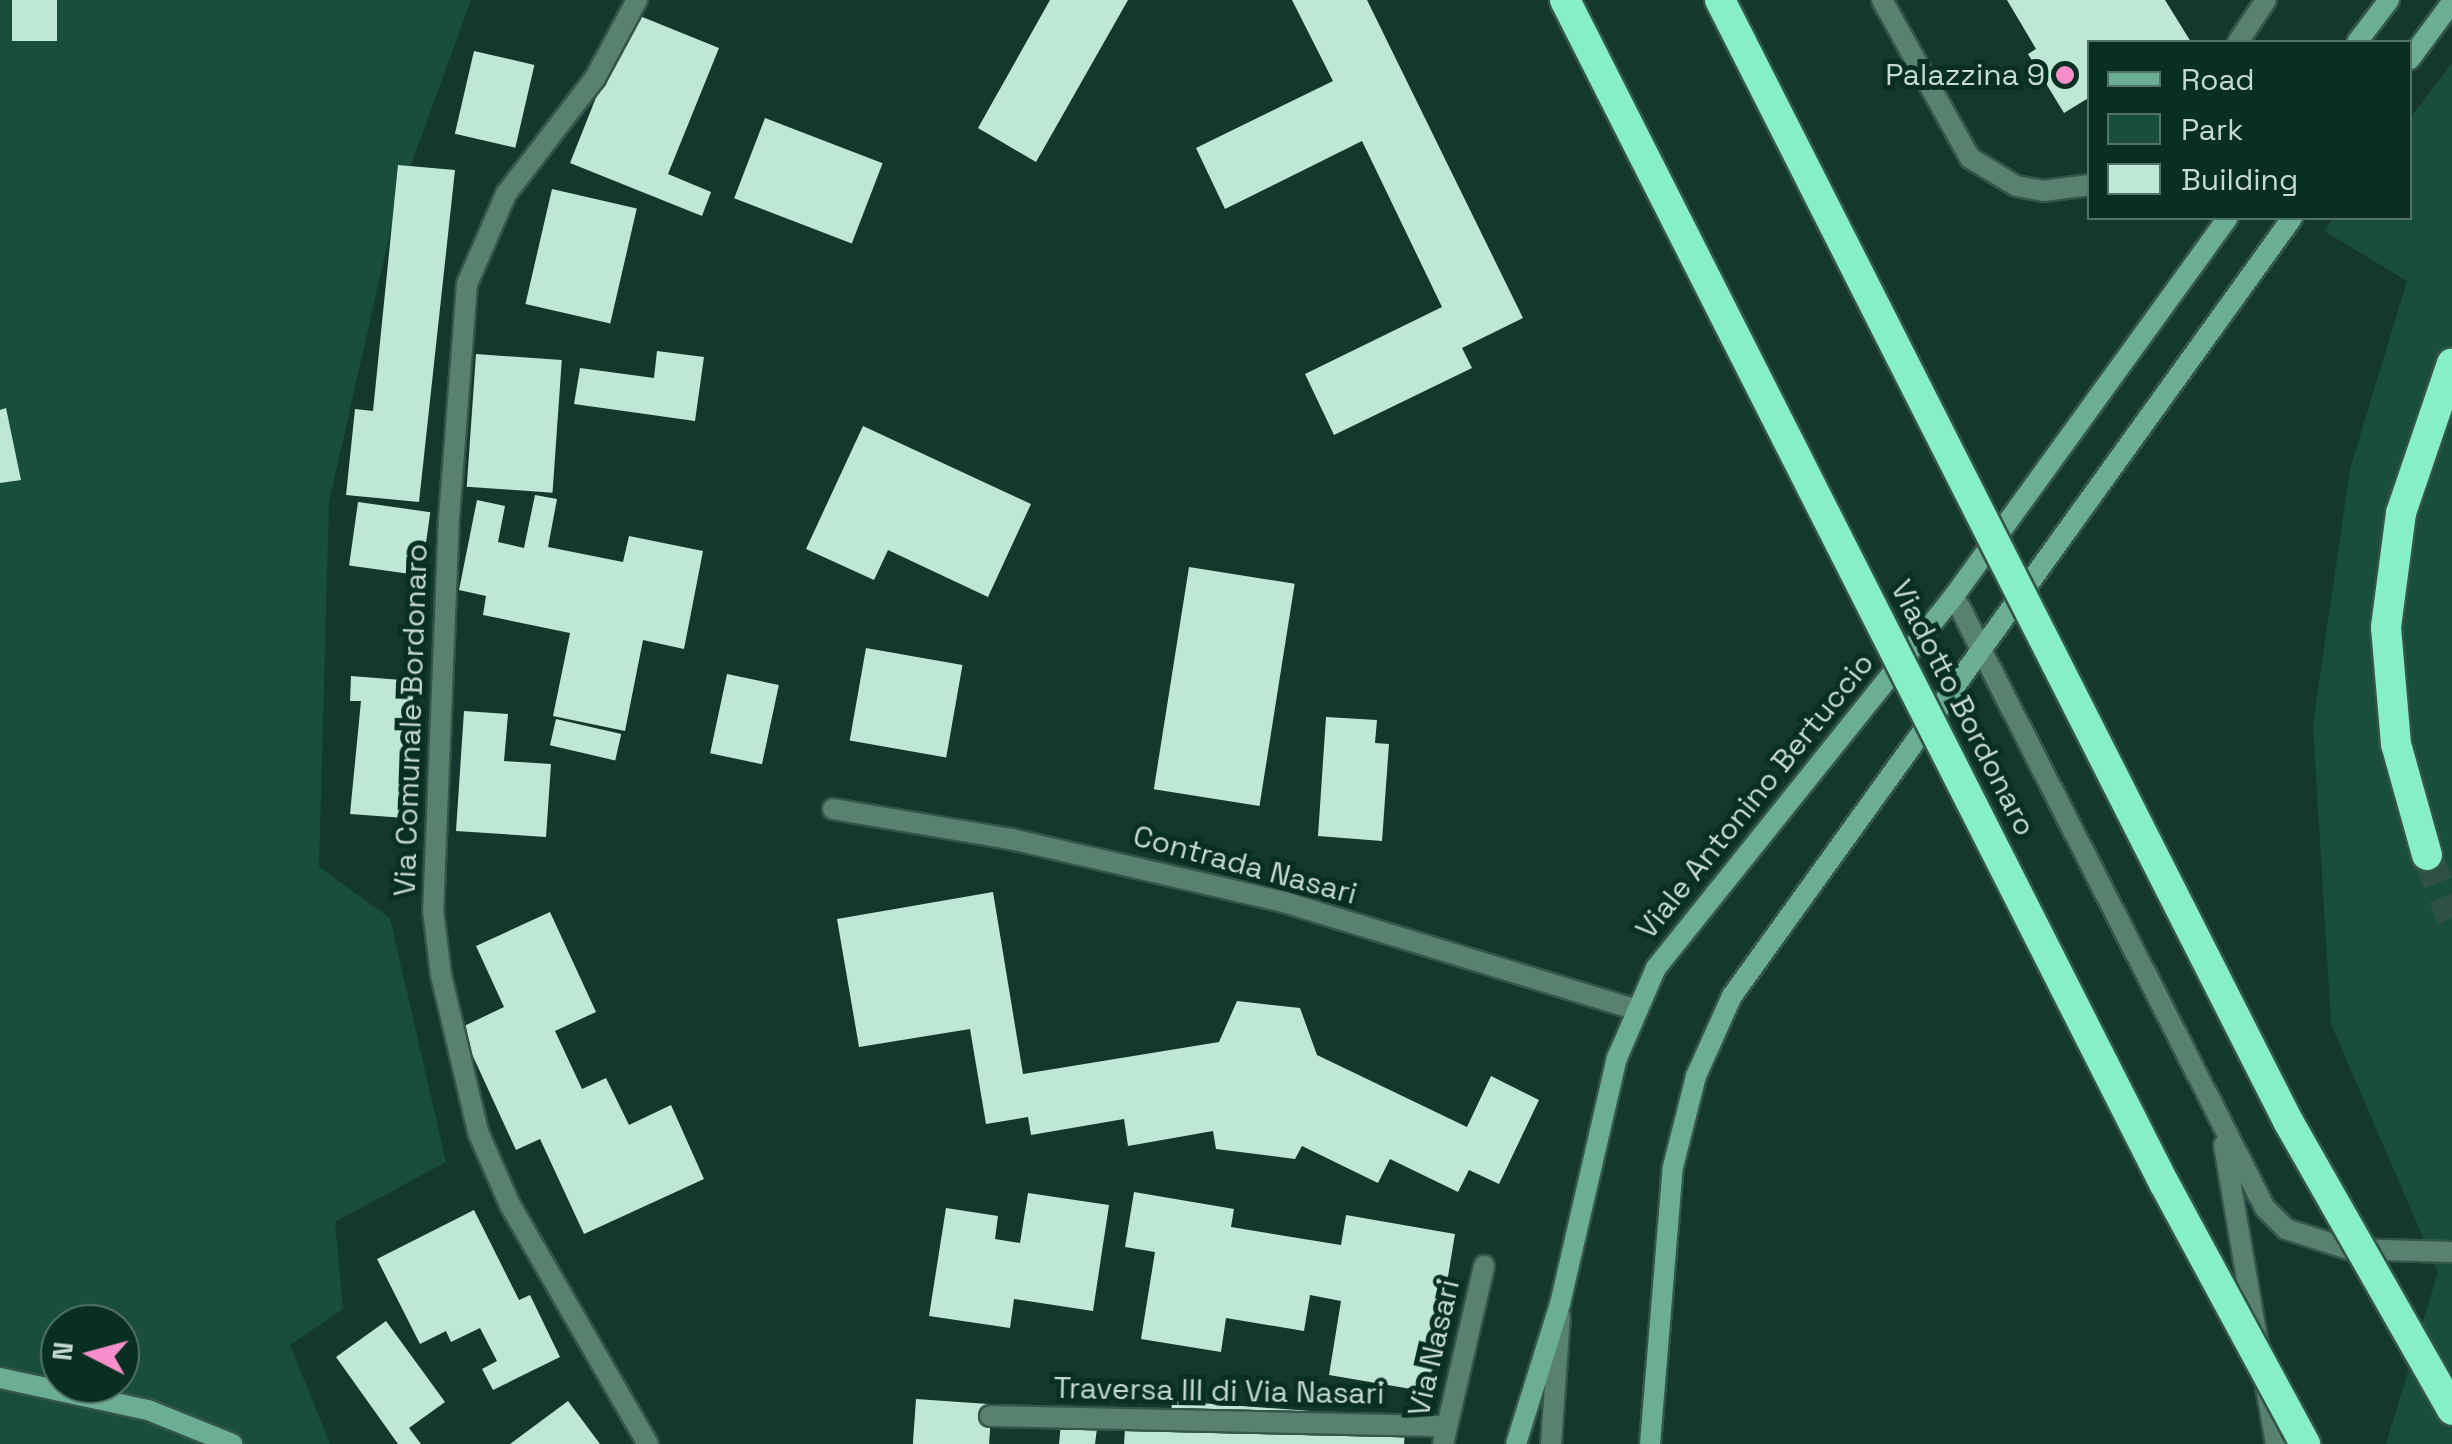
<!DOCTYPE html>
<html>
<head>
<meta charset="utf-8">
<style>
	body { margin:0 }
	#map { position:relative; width:2452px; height:1444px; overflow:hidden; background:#14392c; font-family:"Space Grotesk",sans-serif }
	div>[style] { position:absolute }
	.green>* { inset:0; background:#184e3b }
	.building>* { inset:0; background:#bee7d5; transform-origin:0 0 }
	.highway-tunnel>* { height:30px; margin-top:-15px; transform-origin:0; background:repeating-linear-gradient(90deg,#2f5145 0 30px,transparent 0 45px) }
	.roads { filter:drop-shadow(2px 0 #34564a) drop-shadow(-2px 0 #34564a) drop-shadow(0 2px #34564a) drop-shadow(0 -2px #34564a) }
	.street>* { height:20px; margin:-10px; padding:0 10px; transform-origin:10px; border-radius:10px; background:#598170 }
	.secondary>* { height:20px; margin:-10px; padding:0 10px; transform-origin:10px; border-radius:10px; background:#6cae93 }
	.highway>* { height:30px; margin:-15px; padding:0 15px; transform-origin:15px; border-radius:15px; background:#86efc6 }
	.bridges { filter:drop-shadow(2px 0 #34564a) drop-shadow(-2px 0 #34564a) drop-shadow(0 2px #34564a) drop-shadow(0 -2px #34564a) }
	.highway-bridge>* { height:30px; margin:-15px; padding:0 15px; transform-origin:15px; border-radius:15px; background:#86efc6 }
	.dots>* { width:28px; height:28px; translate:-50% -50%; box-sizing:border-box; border:5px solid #082f22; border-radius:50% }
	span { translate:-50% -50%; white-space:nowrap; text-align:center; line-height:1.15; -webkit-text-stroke:10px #082f22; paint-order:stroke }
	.poi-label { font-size:30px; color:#c6dad1 }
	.right { translate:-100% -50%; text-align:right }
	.street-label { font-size:30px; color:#c6dad1 }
	.legend { position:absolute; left:2087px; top:40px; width:325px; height:180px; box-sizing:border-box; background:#082f22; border:2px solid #547368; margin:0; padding:12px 18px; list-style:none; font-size:30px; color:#c6dad1 }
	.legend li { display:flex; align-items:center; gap:20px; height:50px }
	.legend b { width:50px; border:2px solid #547368 }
	.north { position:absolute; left:40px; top:1304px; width:100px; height:100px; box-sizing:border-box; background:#082f22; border:2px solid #547368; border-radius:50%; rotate:276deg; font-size:28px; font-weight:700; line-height:40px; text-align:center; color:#c6dad1 }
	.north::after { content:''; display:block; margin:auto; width:35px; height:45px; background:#f98fca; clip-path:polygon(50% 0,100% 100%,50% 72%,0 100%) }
</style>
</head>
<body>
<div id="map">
	<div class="green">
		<i style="clip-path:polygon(evenodd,0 0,471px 0,396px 206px,329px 502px,319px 867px,390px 918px,446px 1162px,335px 1222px,343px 1309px,290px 1345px,330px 1444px,0 1444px,0 0,60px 1324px,120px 1324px,120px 1384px,60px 1384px,60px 1324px)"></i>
		<i style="clip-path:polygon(2452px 63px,2452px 1444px,2386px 1444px,2438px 1272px,2331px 1024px,2313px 725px,2350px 469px,2407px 281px,2324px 231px,2334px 218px,2410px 218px,2410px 118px)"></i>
	</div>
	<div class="building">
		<i style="left:12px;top:0;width:45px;height:41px"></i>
		<i style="clip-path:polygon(1050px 0,1128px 0,1036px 162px,978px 128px)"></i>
		<i style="clip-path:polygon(1292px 0,1367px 0,1523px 318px,1462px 348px,1472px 368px,1334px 435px,1305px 374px,1442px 307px,1362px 141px,1225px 209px,1196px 148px,1333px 81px)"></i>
		<i style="clip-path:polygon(2007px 0,2165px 0,2191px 42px,2090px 42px,2090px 97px,2064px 113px,2028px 54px,2036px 49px)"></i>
		<i style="clip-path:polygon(630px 12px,719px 48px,668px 174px,711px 192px,702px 216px,570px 163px)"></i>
		<i style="left:474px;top:51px;width:62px;height:85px;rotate:13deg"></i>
		<i style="left:765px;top:118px;width:126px;height:86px;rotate:21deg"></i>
		<i style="clip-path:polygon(398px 165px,455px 170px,419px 502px,346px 495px,355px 409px,373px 411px)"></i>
		<i style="left:552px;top:189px;width:87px;height:118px;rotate:13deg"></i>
		<i style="clip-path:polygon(657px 351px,704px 357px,695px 421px,574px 404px,580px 368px,654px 378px)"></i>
		<i style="left:476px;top:354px;width:86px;height:133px;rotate:4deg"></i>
		<i style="clip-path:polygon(6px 408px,21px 480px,0 483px,0 410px)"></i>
		<i style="clip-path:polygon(863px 426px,1031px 504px,988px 597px,888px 550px,874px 580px,806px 549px)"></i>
		<i style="clip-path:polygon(535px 495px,557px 499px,548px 547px,623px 562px,629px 536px,703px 551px,684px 649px,643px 640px,625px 731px,553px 716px,570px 633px,483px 615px,486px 596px,459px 590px,477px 500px,505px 506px,498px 542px,524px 548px)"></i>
		<i style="left:358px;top:502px;width:73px;height:64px;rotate:8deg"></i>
		<i style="left:1189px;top:567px;width:107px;height:225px;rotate:9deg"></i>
		<i style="left:866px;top:648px;width:98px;height:94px;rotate:10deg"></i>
		<i style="left:727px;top:674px;width:53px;height:81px;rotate:12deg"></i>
		<i style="clip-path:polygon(351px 676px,414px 681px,405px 818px,350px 814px,361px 701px,350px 701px)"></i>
		<i style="clip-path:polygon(464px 711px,508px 714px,504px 761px,551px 764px,546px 837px,456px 831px)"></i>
		<i style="clip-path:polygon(1326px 717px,1377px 720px,1375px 743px,1389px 744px,1382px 841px,1318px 836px)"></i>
		<i style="left:556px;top:719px;width:67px;height:27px;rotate:13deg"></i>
		<i style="clip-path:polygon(993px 892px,1023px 1074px,1219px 1042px,1237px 1001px,1300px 1008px,1317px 1055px,1467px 1127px,1491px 1076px,1539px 1100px,1499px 1184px,1469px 1170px,1458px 1192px,1390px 1159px,1378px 1183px,1302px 1146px,1295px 1159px,1216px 1149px,1213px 1131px,1128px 1146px,1124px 1119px,1031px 1135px,1028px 1117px,986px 1124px,970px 1029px,859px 1047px,837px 919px)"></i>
		<i style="clip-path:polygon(550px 912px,596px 1012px,555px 1031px,582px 1089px,606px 1078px,629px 1125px,671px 1105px,704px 1179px,584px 1234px,540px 1139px,516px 1150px,460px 1028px,504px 1007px,476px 946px)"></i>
		<i style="clip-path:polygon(1134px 1192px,1234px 1209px,1231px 1227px,1341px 1245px,1346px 1215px,1455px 1234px,1429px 1392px,1329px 1375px,1341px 1301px,1310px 1295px,1304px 1331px,1226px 1318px,1221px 1352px,1141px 1339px,1155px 1252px,1125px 1247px)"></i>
		<i style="clip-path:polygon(1028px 1193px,1109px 1205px,1093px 1311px,1014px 1299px,1010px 1328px,929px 1316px,946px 1208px,998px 1216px,995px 1239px,1020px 1243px)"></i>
		<i style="clip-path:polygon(474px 1210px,519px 1300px,530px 1295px,560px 1357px,493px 1390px,482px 1369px,497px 1361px,480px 1328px,451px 1342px,446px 1331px,420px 1344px,377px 1259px)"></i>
		<i style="clip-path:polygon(386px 1321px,445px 1402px,409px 1428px,421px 1444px,398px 1444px,336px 1357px)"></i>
		<i style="left:916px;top:1399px;width:76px;height:45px;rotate:4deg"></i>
		<i style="clip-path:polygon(568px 1401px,600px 1444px,510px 1444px)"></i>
		<i style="clip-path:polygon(1172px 1401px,1406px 1418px,1404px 1444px,1124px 1444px,1126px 1413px,1171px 1416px)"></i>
		<i style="clip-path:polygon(1061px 1423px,1097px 1428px,1095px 1444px,1059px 1444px)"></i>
	</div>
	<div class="highway-tunnel">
		<i style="left:2427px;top:855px;width:68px;rotate:68.4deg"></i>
	</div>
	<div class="roads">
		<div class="street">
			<i style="left:637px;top:0;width:89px;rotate:118.3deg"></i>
			<i style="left:595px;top:78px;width:146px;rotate:127.5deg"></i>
			<i style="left:506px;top:194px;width:98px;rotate:113.4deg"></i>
			<i style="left:467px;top:284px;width:233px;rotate:94.4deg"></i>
			<i style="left:449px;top:516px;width:394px;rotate:92.3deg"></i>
			<i style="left:433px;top:910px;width:65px;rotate:83deg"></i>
			<i style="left:441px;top:975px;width:161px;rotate:76.7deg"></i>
			<i style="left:478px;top:1132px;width:80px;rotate:66.3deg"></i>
			<i style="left:510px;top:1205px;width:276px;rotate:60deg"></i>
			<i style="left:1882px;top:0;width:181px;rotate:60.9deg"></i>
			<i style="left:1970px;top:158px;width:54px;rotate:31.3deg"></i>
			<i style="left:2016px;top:186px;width:27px;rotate:10deg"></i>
			<i style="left:2043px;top:191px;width:47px;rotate:-7.3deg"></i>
			<i style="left:2238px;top:42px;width:50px;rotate:-56.3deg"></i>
			<i style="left:1954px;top:596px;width:686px;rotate:63.06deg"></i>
			<i style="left:2265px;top:1208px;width:30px;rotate:45deg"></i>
			<i style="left:2286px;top:1229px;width:65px;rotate:17.9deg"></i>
			<i style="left:2348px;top:1249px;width:104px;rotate:1.7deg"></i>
			<i style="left:833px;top:809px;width:181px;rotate:9.6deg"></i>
			<i style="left:1011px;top:839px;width:280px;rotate:13deg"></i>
			<i style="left:1284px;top:902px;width:367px;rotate:17deg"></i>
			<i style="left:2224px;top:1145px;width:201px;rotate:80.3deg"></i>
			<i style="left:2266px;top:1387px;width:58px;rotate:80deg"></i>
			<i style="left:990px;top:1416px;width:457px;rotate:1.3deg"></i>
			<i style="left:1443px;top:1444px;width:183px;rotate:-77deg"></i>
			<i style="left:1551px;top:1444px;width:128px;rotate:-86deg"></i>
		</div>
		<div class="secondary">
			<i style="left:2357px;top:42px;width:53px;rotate:-52.7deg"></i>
			<i style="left:2410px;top:59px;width:71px;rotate:-53.6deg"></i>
			<i style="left:0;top:1378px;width:151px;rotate:12.2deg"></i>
			<i style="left:148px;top:1410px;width:91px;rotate:22deg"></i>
			<i style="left:1516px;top:1444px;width:147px;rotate:-72.6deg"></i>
			<i style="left:1560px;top:1304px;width:253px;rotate:-77deg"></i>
			<i style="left:1617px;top:1058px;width:98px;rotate:-66.6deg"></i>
			<i style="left:1656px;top:968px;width:477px;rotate:-51.3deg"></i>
			<i style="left:1954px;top:596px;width:467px;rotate:-54.1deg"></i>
			<i style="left:1650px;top:1444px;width:278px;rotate:-85.3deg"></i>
			<i style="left:1673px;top:1167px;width:94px;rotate:-75.8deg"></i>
			<i style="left:1696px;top:1076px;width:88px;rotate:-65.8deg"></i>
			<i style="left:1732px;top:996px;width:959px;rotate:-54.25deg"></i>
		</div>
		<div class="highway">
			<i style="left:2427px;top:855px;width:115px;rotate:-105.6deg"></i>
			<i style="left:2396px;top:744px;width:117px;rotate:-94.9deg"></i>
			<i style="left:2386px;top:627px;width:115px;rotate:-82.5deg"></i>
			<i style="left:2401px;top:513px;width:158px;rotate:-71.2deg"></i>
		</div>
	</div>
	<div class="bridges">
		<div class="highway-bridge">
			<i style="left:1565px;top:0;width:1326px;rotate:63.15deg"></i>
			<i style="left:2164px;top:1183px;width:297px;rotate:61.6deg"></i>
			<i style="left:1720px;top:0;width:1257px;rotate:63.13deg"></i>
			<i style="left:2288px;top:1121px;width:332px;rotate:60.4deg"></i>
		</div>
	</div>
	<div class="dots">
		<i style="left:2065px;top:75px;background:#f98fca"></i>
	</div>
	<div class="poi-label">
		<span class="right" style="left:2045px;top:75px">Palazzina 9</span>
	</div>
	<div class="street-label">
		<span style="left:1963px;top:708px;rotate:63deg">Viadotto Bordonaro</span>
		<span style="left:411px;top:720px;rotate:-88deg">Via Comunale Bordonaro</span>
		<span style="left:1755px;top:796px;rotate:-51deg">Viale Antonino Bertuccio</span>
		<span style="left:1245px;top:865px;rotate:15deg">Contrada Nasari</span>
		<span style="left:1434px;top:1348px;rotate:-77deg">Via Nasari</span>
		<span style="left:1219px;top:1391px;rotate:1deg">Traversa III di Via Nasari</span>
	</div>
	<ul class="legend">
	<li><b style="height:12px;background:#6cae93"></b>Road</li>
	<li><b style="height:28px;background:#184e3b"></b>Park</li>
	<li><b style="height:28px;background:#bee7d5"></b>Building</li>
	</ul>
	<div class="north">N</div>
</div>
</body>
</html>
